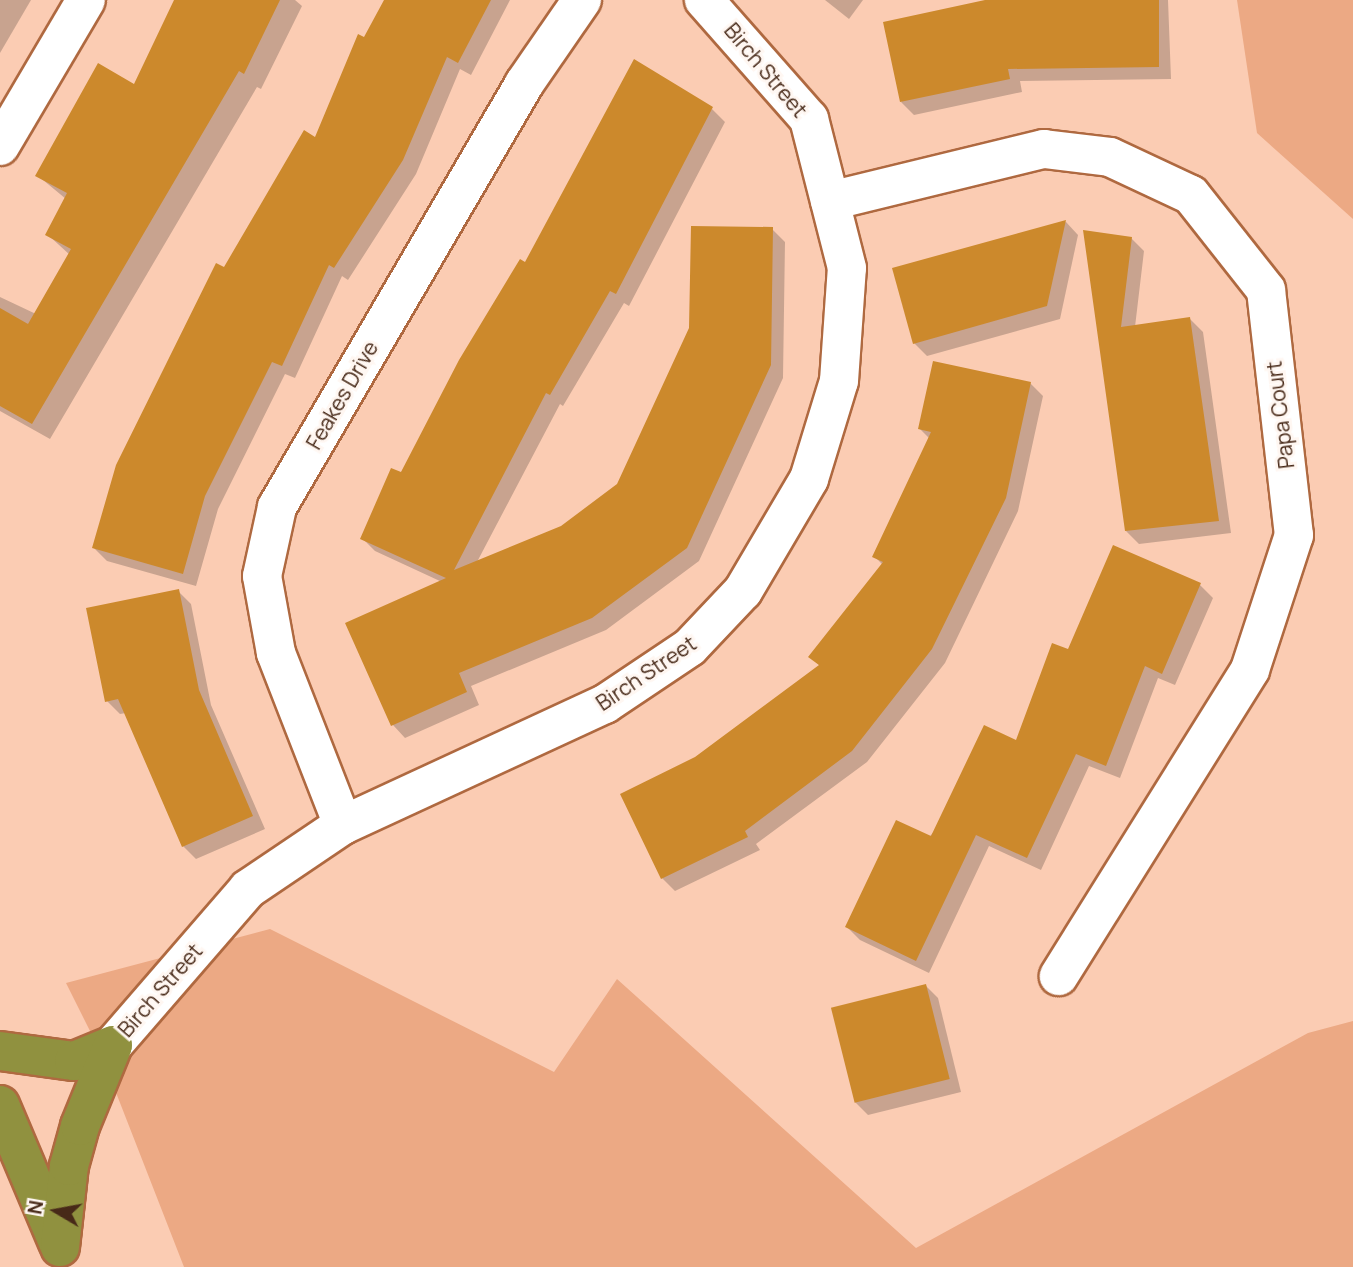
<!DOCTYPE html>
<html>
<head>
<meta charset="utf-8">
<style>
	body { margin:0 }
	#map { position:relative; width:1353px; height:1267px; overflow:hidden; background:#fbccb3; font-family:Manrope,sans-serif }
	div>[style] { position:absolute }
	.green>* { inset:0; background:#eca984 }
	.shadow>* { inset:0; background:#0003 }
	.building>* { inset:0; background:#cc892c; transform-origin:0 0 }
	.roads { filter:drop-shadow(2px 0 #af6940) drop-shadow(-2px 0 #af6940) drop-shadow(0 2px #af6940) drop-shadow(0 -2px #af6940) }
	.street>* { height:38px; margin:-19px; padding:0 19px; transform-origin:19px; border-radius:19px; background:#fff }
	.highway>* { height:38px; margin:-19px; padding:0 19px; transform-origin:19px; border-radius:19px; background:#90913f }
	span { translate:-50% -50%; white-space:nowrap; text-align:center; line-height:1.15; -webkit-text-stroke:6px #fff7f2; paint-order:stroke }
	.street-label { font-size:21px; color:#472918 }
	.north { position:absolute; left:21px; top:1176px; width:70px; height:70px; -webkit-text-stroke:5px #fff7f2; paint-order:stroke; rotate:280deg; font-size:19px; font-weight:700; line-height:28px; text-align:center; color:#472918 }
	.north::after { content:''; display:block; margin:auto; width:24px; height:32px; background:#472918; clip-path:polygon(50% 0,100% 100%,50% 72%,0 100%) }
</style>
</head>
<body>
<div id="map">
	<div class="green">
		<i style="clip-path:polygon(1237px 0,1353px 0,1353px 219px,1257px 133px)"></i>
		<i style="clip-path:polygon(270px 929px,554px 1072px,617px 979px,916px 1248px,1308px 1033px,1353px 1021px,1353px 1267px,184px 1267px,99px 1049px,66px 983px)"></i>
	</div>
	<div class="shadow">
		<i style="clip-path:polygon(0 0,31px 0,0 53px)"></i>
		<i style="clip-path:polygon(176px 0,295px 0,302px 6px,261px 89px,257px 87px,50px 439px,0 411px,0 297px,36px 314px,70px 255px,47px 234px,66px 199px,37px 175px,135px 86px)"></i>
		<i style="clip-path:polygon(386px 0,510px 0,471px 75px,460px 69px,416px 174px,348px 280px,342px 276px,295px 378px,285px 374px,218px 509px,196px 586px,107px 561px,94px 548px,225px 270px,315px 139px)"></i>
		<i style="clip-path:polygon(825px 0,863px 0,849px 19px)"></i>
		<i style="clip-path:polygon(994px 0,1168px 0,1171px 79px,1020px 81px,1022px 92px,914px 115px,901px 102px)"></i>
		<i style="clip-path:polygon(712px 109px,725px 122px,629px 306px,624px 303px,563px 406px,560px 404px,477px 562px,562px 527px,619px 485px,772px 229px,785px 242px,783px 378px,699px 561px,606px 630px,471px 686px,479px 705px,405px 738px,393px 725px,442px 582px,375px 551px,362px 538px,525px 264px)"></i>
		<i style="clip-path:polygon(1066px 222px,1078px 235px,1060px 319px,927px 356px,914px 343px,894px 270px)"></i>
		<i style="clip-path:polygon(1085px 233px,1131px 238px,1144px 251px,1135px 327px,1190px 319px,1203px 332px,1231px 533px,1139px 544px,1126px 531px)"></i>
		<i style="clip-path:polygon(1030px 383px,1043px 396px,1018px 511px,945px 663px,867px 762px,756px 844px,760px 850px,675px 891px,662px 878px,696px 759px,820px 666px,811px 657px,883px 565px,874px 556px,930px 439px,920px 429px)"></i>
		<i style="clip-path:polygon(1200px 585px,1213px 598px,1175px 685px,1158px 678px,1120px 778px,1089px 766px,1041px 870px,989px 846px,929px 973px,860px 940px,847px 927px,1016px 742px,1069px 652px)"></i>
		<i style="clip-path:polygon(178px 591px,191px 604px,211px 705px,265px 829px,196px 859px,183px 846px,126px 713px,120px 714px,107px 701px)"></i>
		<i style="clip-path:polygon(925px 985px,938px 998px,961px 1092px,868px 1115px,855px 1102px)"></i>
	</div>
	<div class="building">
		<i style="clip-path:polygon(174px 0,280px 0,244px 74px,239px 71px,32px 424px,0 406px,0 308px,28px 324px,71px 249px,45px 235px,67px 193px,35px 176px,98px 63px,134px 84px)"></i>
		<i style="clip-path:polygon(384px 0,491px 0,458px 63px,447px 57px,403px 160px,334px 268px,329px 265px,282px 366px,272px 362px,205px 496px,183px 574px,92px 548px,116px 465px,216px 263px,224px 267px,304px 130px,315px 137px,358px 34px,364px 37px)"></i>
		<i style="clip-path:polygon(985px 0,1159px 0,1159px 67px,1008px 69px,1010px 79px,900px 102px,883px 22px)"></i>
		<i style="clip-path:polygon(634px 59px,713px 107px,616px 294px,610px 291px,550px 395px,546px 393px,454px 570px,561px 526px,617px 484px,689px 328px,691px 226px,773px 227px,771px 365px,687px 548px,592px 618px,459px 673px,467px 692px,391px 726px,345px 623px,446px 578px,360px 539px,391px 468px,401px 472px,459px 360px,520px 259px,525px 262px)"></i>
		<i style="clip-path:polygon(1066px 220px,1047px 306px,913px 344px,892px 268px)"></i>
		<i style="clip-path:polygon(1083px 230px,1132px 237px,1121px 327px,1190px 317px,1219px 521px,1125px 531px)"></i>
		<i style="clip-path:polygon(933px 361px,1031px 382px,1006px 498px,932px 649px,852px 751px,745px 831px,748px 837px,661px 879px,620px 794px,695px 757px,819px 665px,808px 657px,883px 562px,872px 557px,931px 432px,918px 429px)"></i>
		<i style="clip-path:polygon(1113px 545px,1201px 583px,1162px 674px,1145px 666px,1106px 766px,1076px 754px,1027px 858px,976px 835px,916px 961px,845px 927px,896px 820px,931px 836px,984px 725px,1016px 740px,1052px 643px,1068px 649px)"></i>
		<i style="clip-path:polygon(179px 589px,199px 690px,253px 816px,182px 847px,118px 699px,105px 702px,86px 608px)"></i>
		<i style="left:926px;top:984px;width:98px;height:98px;rotate:76deg"></i>
	</div>
	<div class="roads">
		<div class="street">
			<i style="left:0;top:146px;width:169px;rotate:-59.5deg"></i>
			<i style="left:830px;top:201px;width:220px;rotate:-13.7deg"></i>
			<i style="left:1044px;top:149px;width:66px;rotate:6.9deg"></i>
			<i style="left:1110px;top:157px;width:89px;rotate:25.1deg"></i>
			<i style="left:1191px;top:195px;width:121px;rotate:51.7deg"></i>
			<i style="left:1266px;top:290px;width:247px;rotate:83.5deg"></i>
			<i style="left:1294px;top:535px;width:142px;rotate:108.1deg"></i>
			<i style="left:1250px;top:670px;width:361px;rotate:122deg"></i>
			<i style="left:343px;top:825px;width:185px;rotate:-111.3deg"></i>
			<i style="left:276px;top:653px;width:78px;rotate:-100.3deg"></i>
			<i style="left:262px;top:576px;width:71px;rotate:-77.7deg"></i>
			<i style="left:277px;top:507px;width:490px;rotate:-59.7deg"></i>
			<i style="left:524px;top:84px;width:102px;rotate:-55.4deg"></i>
			<i style="left:113px;top:1045px;width:206px;rotate:-49.1deg"></i>
			<i style="left:248px;top:889px;width:115px;rotate:-34deg"></i>
			<i style="left:343px;top:825px;width:289px;rotate:-24.8deg"></i>
			<i style="left:605px;top:704px;width:102px;rotate:-33.8deg"></i>
			<i style="left:690px;top:647px;width:77px;rotate:-46.6deg"></i>
			<i style="left:743px;top:591px;width:130px;rotate:-59.5deg"></i>
			<i style="left:809px;top:479px;width:102px;rotate:-73deg"></i>
			<i style="left:839px;top:381px;width:113px;rotate:-86deg"></i>
			<i style="left:847px;top:268px;width:154px;rotate:-104.3deg"></i>
			<i style="left:809px;top:119px;width:159px;rotate:-131.4deg"></i>
		</div>
		<div class="highway">
			<i style="left:0;top:1051px;width:75px;rotate:7.7deg"></i>
			<i style="left:74px;top:1061px;width:42px;rotate:-22.3deg"></i>
			<i style="left:0;top:1105px;width:149px;rotate:67.1deg"></i>
			<i style="left:60px;top:1247px;width:81px;rotate:-83.7deg"></i>
			<i style="left:69px;top:1166px;width:41px;rotate:-74.6deg"></i>
			<i style="left:80px;top:1126px;width:87px;rotate:-67.8deg"></i>
		</div>
	</div>
	<div class="street-label">
		<span style="left:766px;top:70px;rotate:50deg">Birch Street</span>
		<span style="left:342px;top:395px;rotate:-60deg">Feakes Drive</span>
		<span style="left:1280px;top:415px;rotate:-97deg">Papa Court</span>
		<span style="left:646px;top:673px;rotate:-34deg">Birch Street</span>
		<span style="left:160px;top:990px;rotate:-49deg">Birch Street</span>
	</div>
	<div class="north">N</div>
</div>
</body>
</html>
